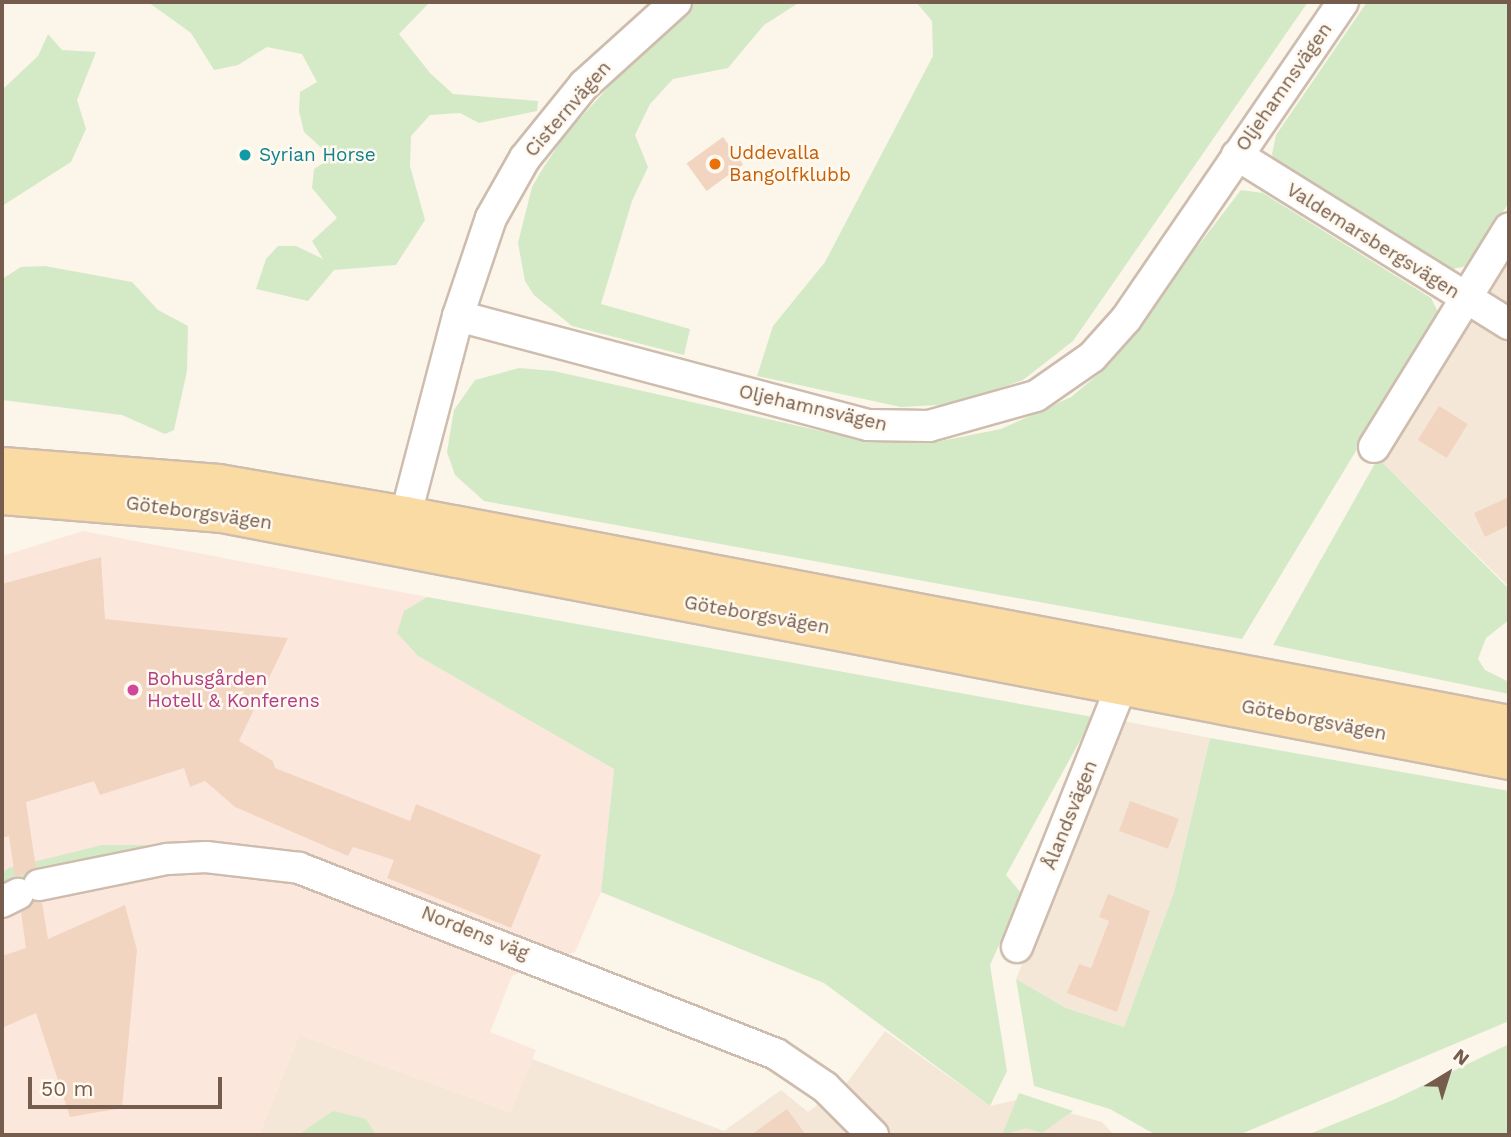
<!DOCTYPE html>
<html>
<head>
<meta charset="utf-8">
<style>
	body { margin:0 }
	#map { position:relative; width:1511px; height:1137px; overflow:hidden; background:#fcf5e9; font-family:"Work Sans",sans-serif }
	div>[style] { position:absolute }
	.residential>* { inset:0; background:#f4e7d7 }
	.commercial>* { inset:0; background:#fce7dd }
	.green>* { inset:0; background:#d4eac7 }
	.building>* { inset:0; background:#f1d5c1; transform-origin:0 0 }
	.roads { filter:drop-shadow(2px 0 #cebdae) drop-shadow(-2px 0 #cebdae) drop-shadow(0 2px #cebdae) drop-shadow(0 -2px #cebdae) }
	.minor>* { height:30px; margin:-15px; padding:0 15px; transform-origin:15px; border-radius:15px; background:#fff }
	.major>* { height:37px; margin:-18.5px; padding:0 18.5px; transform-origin:18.5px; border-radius:18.5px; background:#f9dba3 }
	.dots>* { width:19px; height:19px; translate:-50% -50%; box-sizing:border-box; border:4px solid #fff9ef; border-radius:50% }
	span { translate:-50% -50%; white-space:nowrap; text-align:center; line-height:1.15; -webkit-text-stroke:5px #fff9ef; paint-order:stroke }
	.street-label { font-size:19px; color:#765c4c }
	.food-label { font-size:19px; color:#c56008 }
	.left { translate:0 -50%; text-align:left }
	.culture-label { font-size:19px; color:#0d838f }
	.hotel-label { font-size:19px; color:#b23c85 }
	.frame { position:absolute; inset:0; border:4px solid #765c4c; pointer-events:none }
	.north { position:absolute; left:1413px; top:1039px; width:70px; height:70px; -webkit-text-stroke:5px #fff9ef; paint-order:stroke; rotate:38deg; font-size:19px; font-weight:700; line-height:28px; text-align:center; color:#765c4c }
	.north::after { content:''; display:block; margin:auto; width:24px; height:32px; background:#765c4c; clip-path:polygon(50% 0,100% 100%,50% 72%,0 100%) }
	.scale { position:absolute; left:28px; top:1077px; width:194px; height:32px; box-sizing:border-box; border:4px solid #765c4c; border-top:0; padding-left:9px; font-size:21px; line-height:24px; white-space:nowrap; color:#765c4c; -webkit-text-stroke:5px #fff9ef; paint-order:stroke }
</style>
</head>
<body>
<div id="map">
	<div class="residential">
		<i style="clip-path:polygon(1509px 260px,1509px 587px,1378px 458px)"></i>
		<i style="clip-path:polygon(1123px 721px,1210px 738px,1174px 892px,1124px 1027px,1066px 1008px,1016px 979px)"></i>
		<i style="clip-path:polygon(885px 1031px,990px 1106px,1020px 1099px,1102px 1122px,1114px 1135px,259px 1135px,299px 1035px,510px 1112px,532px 1059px,724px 1131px,781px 1090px,808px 1112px,846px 1084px)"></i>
	</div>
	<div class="commercial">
		<i style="clip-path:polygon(83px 531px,427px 597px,404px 611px,418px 656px,614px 769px,601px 892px,575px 952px,512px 976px,490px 1032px,536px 1050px,510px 1112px,299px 1035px,259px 1135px,2px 1135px,2px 556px)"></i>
	</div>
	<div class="green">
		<i style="clip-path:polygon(148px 2px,430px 2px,399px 34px,430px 73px,453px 94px,538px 101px,537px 111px,479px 123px,460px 113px,430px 115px,411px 136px,410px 166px,425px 220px,396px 265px,334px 270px,308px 301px,256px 289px,266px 259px,278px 246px,296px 246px,323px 259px,312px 241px,337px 218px,312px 188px,314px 169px,325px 162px,326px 152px,304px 132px,299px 111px,300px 92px,317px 82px,302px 54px,267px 47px,238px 65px,214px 70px,191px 33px)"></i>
		<i style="clip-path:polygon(666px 2px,800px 2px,764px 25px,728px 68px,673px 79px,650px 104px,635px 135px,648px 167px,632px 201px,601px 304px,690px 329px,684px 355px,572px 326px,534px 295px,525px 281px,518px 243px,532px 187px,543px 168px,565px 135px,641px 51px)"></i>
		<i style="clip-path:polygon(916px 2px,1308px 2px,1073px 341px,1023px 380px,956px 404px,901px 407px,757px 376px,773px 326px,825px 262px,933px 56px,932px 21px)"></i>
		<i style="clip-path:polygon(1367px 2px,1509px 2px,1509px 202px,1471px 265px,1444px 271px,1275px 163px,1272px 154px,1276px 135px)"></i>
		<i style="clip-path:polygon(48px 34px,62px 50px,96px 52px,77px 100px,86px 129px,71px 162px,2px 206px,2px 90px,38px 56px)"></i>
		<i style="clip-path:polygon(1241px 190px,1263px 193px,1431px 298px,1439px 314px,1242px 639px,484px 501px,455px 475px,447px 452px,454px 410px,475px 380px,519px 368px,554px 371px,861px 440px,936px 442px,1001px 429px,1071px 397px,1101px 372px)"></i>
		<i style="clip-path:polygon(45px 266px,132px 282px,158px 310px,188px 326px,187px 371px,174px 430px,165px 434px,122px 415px,2px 400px,2px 279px,21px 267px)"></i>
		<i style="clip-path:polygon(1378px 458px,1509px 589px,1509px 620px,1486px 638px,1478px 659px,1485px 670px,1509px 682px,1509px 694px,1273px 645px)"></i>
		<i style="clip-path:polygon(427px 597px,1093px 717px,1006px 875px,1022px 894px,990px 965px,1007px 1071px,990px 1106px,824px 983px,601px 892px,614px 769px,418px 656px,397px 633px,404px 611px)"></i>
		<i style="clip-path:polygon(1210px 738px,1509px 791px,1509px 1021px,1241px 1134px,1156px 1135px,1110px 1109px,1034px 1086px,1016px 979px,1066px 1008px,1124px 1027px,1174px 892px)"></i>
		<i style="clip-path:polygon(102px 845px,170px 845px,56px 870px,2px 889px,2px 872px,9px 868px)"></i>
		<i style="clip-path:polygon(1509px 1044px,1509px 1135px,1307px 1135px,1393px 1100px)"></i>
		<i style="clip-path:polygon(1019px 1093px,1073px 1111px,1042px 1133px,1026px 1128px,1002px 1135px)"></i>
		<i style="clip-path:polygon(333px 1111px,366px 1119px,376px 1135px,298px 1135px)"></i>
	</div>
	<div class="building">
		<i style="left:723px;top:137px;width:34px;height:45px;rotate:54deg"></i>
		<i style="left:1439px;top:406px;width:34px;height:40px;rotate:32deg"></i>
		<i style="clip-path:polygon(1509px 497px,1509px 525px,1485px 537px,1474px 513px)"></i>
		<i style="clip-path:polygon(101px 557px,105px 619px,288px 638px,239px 741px,273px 761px,275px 768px,410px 821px,416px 804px,541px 855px,511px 928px,387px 878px,394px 860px,353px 847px,348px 856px,235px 807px,205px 781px,190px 787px,184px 768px,100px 795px,94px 781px,26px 802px,36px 868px,15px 877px,9px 836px,2px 838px,2px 584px)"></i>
		<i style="left:1130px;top:801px;width:52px;height:32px;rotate:20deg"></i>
		<i style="clip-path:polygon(1108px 894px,1150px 911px,1117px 1012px,1067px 993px,1079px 964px,1091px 968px,1109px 921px,1099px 917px)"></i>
		<i style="clip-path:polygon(33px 901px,42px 902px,48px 939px,125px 905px,137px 950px,122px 1108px,70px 1117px,36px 1013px,2px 1028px,2px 956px,26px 948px,21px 912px)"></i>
		<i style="clip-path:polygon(787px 1109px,806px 1135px,751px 1135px)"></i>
	</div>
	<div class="roads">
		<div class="minor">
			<i style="left:1237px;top:155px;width:320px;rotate:31.9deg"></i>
			<i style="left:458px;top:316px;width:103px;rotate:-71.4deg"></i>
			<i style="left:491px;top:218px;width:69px;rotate:-60.5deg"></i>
			<i style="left:525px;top:158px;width:94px;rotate:-51.1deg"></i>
			<i style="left:584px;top:85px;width:124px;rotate:-42.1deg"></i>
			<i style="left:1374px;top:447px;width:257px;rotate:-58.3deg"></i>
			<i style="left:400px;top:537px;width:228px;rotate:-75.3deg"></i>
			<i style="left:458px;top:316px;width:424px;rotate:14.9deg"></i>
			<i style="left:868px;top:425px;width:61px;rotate:0.9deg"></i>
			<i style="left:929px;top:426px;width:111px;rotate:-15.7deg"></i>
			<i style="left:1036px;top:396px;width:68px;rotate:-34.9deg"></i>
			<i style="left:1092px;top:357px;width:51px;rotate:-48.2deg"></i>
			<i style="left:1126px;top:319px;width:384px;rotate:-55.6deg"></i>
			<i style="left:39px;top:885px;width:131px;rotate:-11.5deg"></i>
			<i style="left:167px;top:859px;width:39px;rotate:-3deg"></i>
			<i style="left:206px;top:857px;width:94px;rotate:6.7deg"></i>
			<i style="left:299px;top:868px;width:512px;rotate:21.3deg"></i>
			<i style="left:776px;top:1054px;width:59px;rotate:34deg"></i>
			<i style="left:825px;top:1087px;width:68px;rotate:45deg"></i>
			<i style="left:2px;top:902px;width:18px;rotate:-27deg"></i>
			<i style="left:1017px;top:947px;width:285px;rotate:-68.2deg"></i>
		</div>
		<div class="major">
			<i style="left:2px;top:466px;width:217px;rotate:4.5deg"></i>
			<i style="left:218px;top:483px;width:190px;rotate:9.7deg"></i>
			<i style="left:405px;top:515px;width:1124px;rotate:10.72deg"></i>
			<i style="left:2px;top:495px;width:221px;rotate:4.7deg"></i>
			<i style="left:222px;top:513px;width:1310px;rotate:10.86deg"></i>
		</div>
	</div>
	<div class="dots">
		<i style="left:245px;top:155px;background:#0f9aa8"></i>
		<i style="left:715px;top:164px;background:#e8710a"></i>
		<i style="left:133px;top:690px;background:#d1479c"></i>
	</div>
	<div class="street-label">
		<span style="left:1284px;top:87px;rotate:-55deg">Oljehamnsvägen</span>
		<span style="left:568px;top:109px;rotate:-49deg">Cisternvägen</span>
		<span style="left:1373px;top:241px;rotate:32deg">Valdemarsbergsvägen</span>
		<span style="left:813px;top:408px;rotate:13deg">Oljehamnsvägen</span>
		<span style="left:199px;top:513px;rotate:8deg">Göteborgsvägen</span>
		<span style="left:757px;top:615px;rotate:10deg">Göteborgsvägen</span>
		<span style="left:1314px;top:720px;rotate:11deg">Göteborgsvägen</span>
		<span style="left:1070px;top:815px;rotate:-68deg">Ålandsvägen</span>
		<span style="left:475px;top:933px;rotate:22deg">Nordens väg</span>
	</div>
	<div class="food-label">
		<span class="left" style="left:729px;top:164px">Uddevalla<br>Bangolfklubb</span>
	</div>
	<div class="culture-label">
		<span class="left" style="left:259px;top:155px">Syrian Horse</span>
	</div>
	<div class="hotel-label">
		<span class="left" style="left:147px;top:690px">Bohusgården<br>Hotell &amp; Konferens</span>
	</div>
	<div class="frame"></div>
	<div class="north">N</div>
	<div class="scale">50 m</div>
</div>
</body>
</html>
